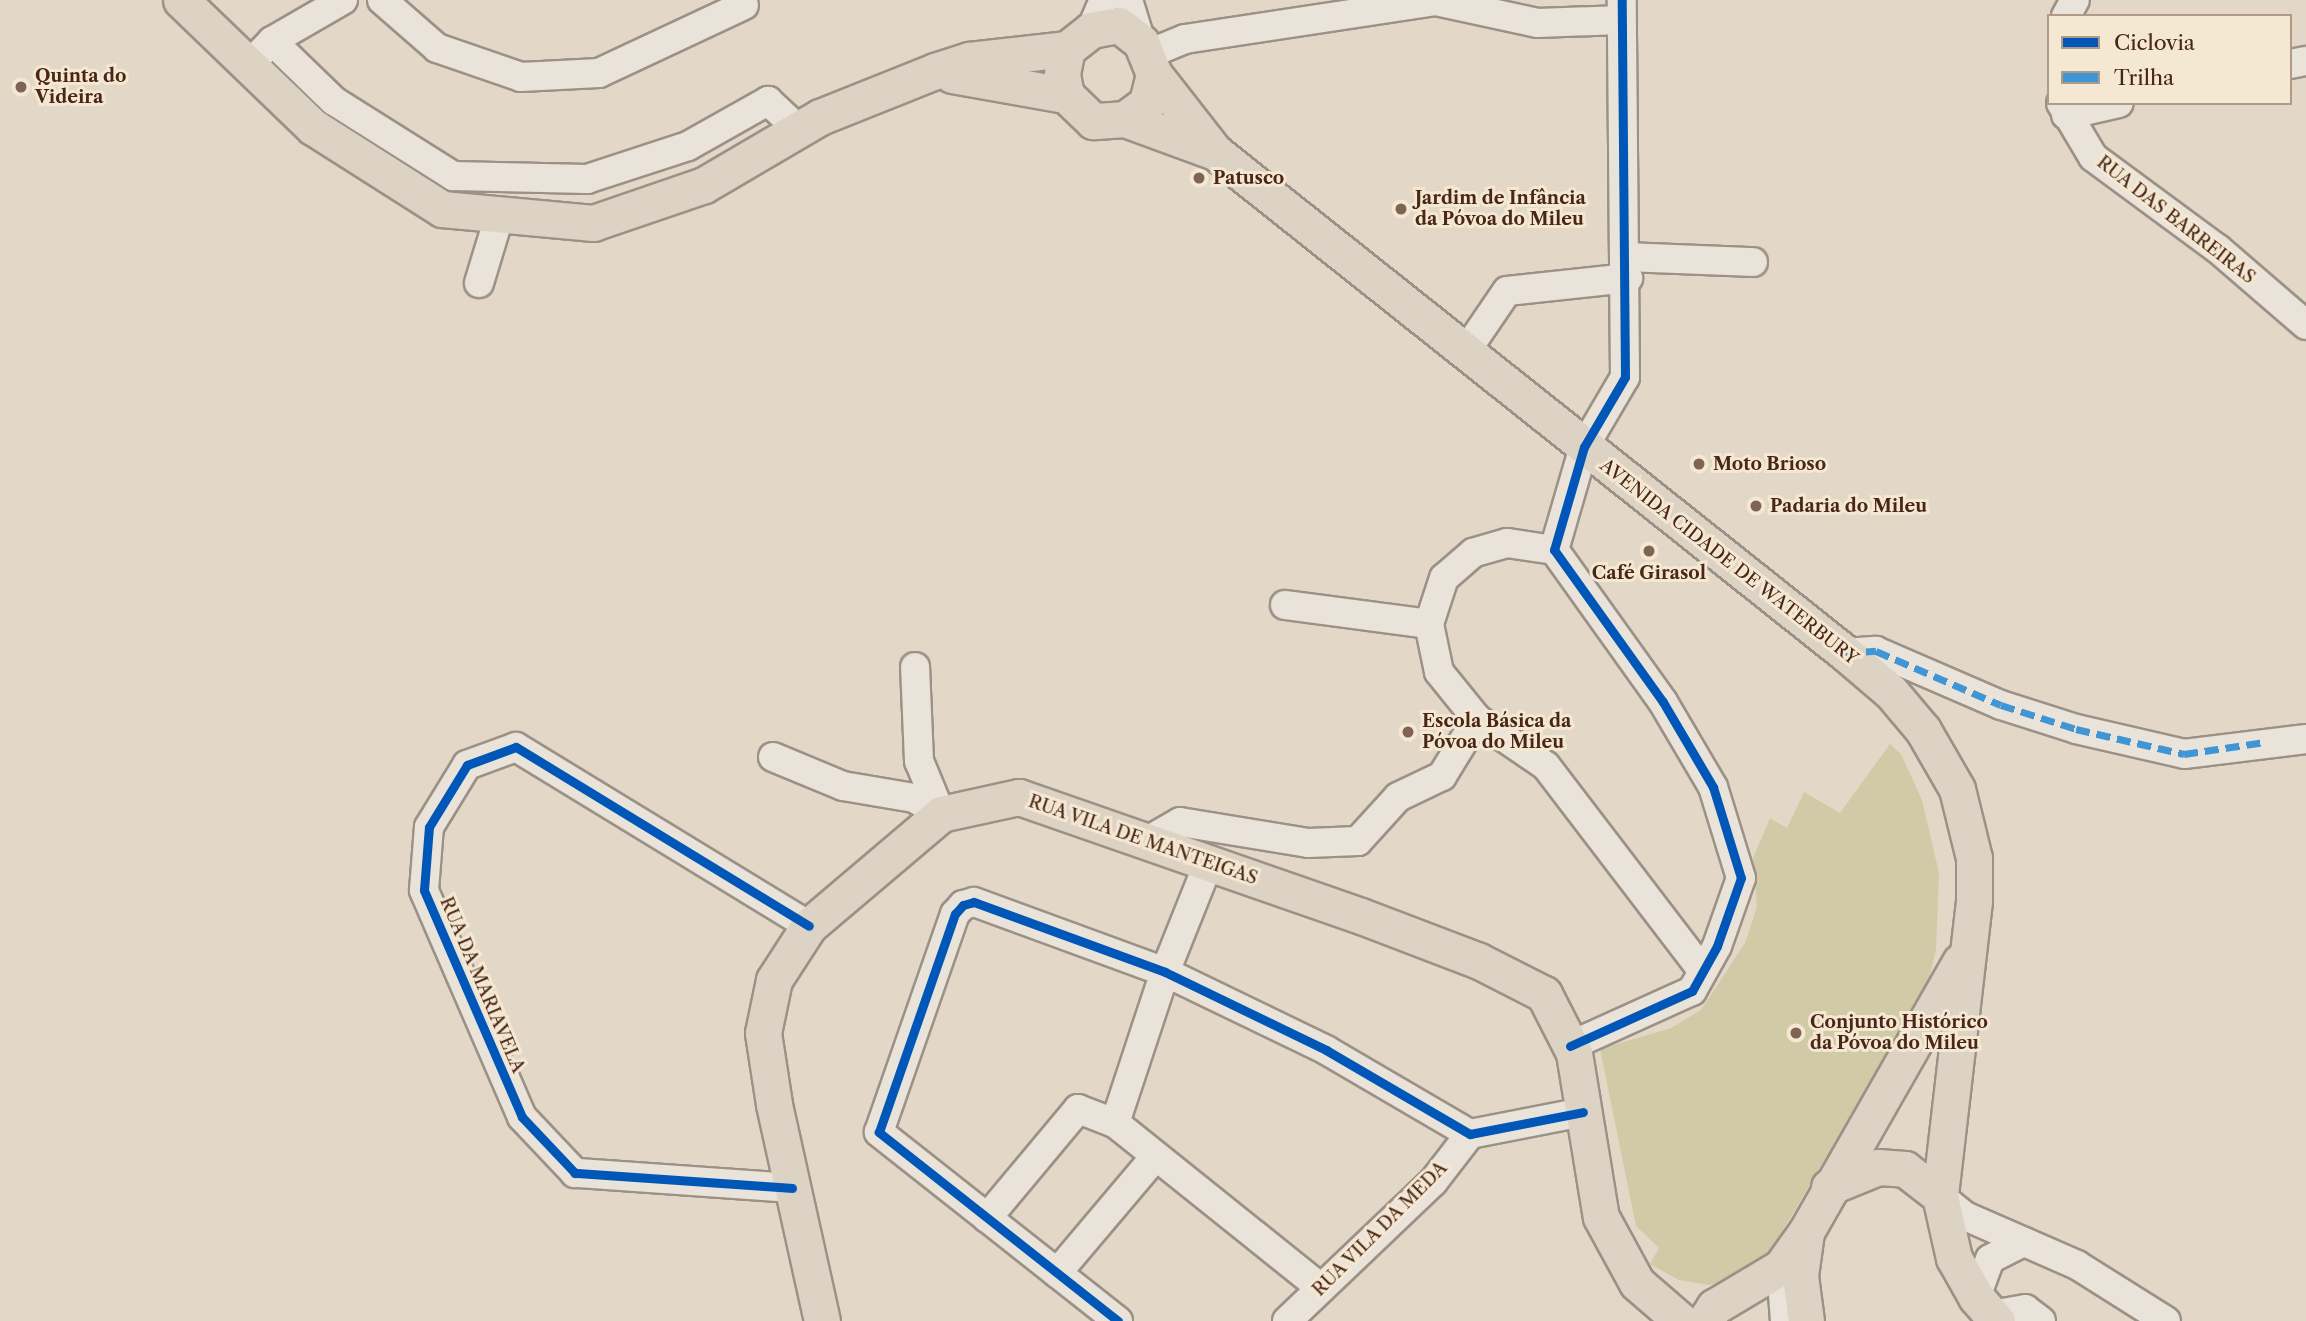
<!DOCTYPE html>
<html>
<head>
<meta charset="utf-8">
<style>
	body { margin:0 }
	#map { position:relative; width:2306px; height:1321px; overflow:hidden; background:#e3d8c7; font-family:"Libre Caslon Text",serif }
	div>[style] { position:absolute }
	.green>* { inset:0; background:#d0caa6 }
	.roads { filter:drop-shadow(2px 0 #9c9186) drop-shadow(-2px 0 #9c9186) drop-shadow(0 2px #9c9186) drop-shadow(0 -2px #9c9186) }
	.minor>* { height:28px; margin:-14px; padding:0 14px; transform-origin:14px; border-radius:14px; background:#e9e3da }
	.major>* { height:35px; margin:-17.5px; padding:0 17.5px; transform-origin:17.5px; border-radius:17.5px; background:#dcd3c5 }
	.quiet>* { height:7px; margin-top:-3.5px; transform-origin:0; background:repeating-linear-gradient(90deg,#4095d4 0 14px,transparent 0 21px) }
	.cycleway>* { height:9px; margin:-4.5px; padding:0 4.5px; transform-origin:4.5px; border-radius:4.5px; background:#0057b8 }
	.dots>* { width:19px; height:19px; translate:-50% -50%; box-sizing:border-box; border:4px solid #f5e8d2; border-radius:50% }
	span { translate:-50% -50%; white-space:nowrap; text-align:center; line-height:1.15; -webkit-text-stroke:6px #f5e8d2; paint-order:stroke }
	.poi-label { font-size:18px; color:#492618; font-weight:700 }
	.left { translate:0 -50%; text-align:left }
	.street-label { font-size:18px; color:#492618 }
	.legend { position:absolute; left:2047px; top:14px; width:245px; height:91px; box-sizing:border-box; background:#f5e8d2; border:2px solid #b09a88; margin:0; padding:9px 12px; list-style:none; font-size:21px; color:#492618 }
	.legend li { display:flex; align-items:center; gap:14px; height:35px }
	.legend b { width:35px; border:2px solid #b09a88 }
</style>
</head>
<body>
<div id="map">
	<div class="green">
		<i style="clip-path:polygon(1890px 744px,1901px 754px,1922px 800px,1939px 873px,1936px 950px,1927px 987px,1764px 1262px,1741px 1276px,1709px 1285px,1679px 1280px,1650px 1264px,1659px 1248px,1636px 1226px,1600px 1049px,1671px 1028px,1701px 1010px,1745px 943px,1757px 907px,1753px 858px,1770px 818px,1787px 828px,1804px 792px,1840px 813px)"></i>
	</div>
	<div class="roads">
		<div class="minor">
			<i style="left:382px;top:0;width:73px;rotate:41.1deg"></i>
			<i style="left:437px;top:48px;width:89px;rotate:19deg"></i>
			<i style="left:521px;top:77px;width:78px;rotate:-2.9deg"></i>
			<i style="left:599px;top:73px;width:160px;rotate:-25.1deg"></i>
			<i style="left:1128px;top:0;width:44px;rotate:72.8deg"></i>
			<i style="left:2066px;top:16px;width:18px;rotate:-61deg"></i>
			<i style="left:1091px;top:30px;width:33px;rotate:-67deg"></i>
			<i style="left:272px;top:41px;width:82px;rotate:-30deg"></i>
			<i style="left:1146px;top:55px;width:42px;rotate:-22.3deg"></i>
			<i style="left:1185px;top:39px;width:254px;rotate:-8.6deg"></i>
			<i style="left:1436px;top:1px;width:104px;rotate:12.2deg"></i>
			<i style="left:1538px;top:23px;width:83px;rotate:-2.1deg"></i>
			<i style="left:2290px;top:64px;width:16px;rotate:-11deg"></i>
			<i style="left:249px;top:65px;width:33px;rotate:-46deg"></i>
			<i style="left:272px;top:41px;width:86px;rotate:44.1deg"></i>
			<i style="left:334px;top:101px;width:141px;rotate:32.2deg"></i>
			<i style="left:453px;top:176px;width:134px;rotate:1.3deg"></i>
			<i style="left:587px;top:179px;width:106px;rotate:-18.1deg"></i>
			<i style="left:688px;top:146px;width:92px;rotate:-29.4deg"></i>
			<i style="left:768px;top:101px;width:41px;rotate:43deg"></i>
			<i style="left:2061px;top:103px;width:63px;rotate:59.3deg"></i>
			<i style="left:2093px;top:157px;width:155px;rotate:36.4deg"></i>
			<i style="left:2218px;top:249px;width:116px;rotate:40.8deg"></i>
			<i style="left:2066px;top:115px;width:54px;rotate:-12.8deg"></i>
			<i style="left:1627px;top:257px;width:126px;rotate:2.3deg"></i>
			<i style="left:479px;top:283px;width:72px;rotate:-73.1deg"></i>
			<i style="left:1464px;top:354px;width:76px;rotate:-55.7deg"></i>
			<i style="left:1507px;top:291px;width:122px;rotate:-6.1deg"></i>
			<i style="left:1554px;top:550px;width:48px;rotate:-171.5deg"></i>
			<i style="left:1507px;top:543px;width:35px;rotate:164deg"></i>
			<i style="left:1473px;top:553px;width:38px;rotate:139deg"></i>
			<i style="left:1444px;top:578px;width:48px;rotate:108.1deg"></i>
			<i style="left:1429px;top:624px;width:49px;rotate:78.2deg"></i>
			<i style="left:1439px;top:672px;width:60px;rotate:51deg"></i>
			<i style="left:1477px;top:719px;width:83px;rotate:34.3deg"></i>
			<i style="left:1546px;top:766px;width:258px;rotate:52.6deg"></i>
			<i style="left:1285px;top:605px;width:145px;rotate:7.5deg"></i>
			<i style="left:1845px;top:653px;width:31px;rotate:-4deg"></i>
			<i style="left:1876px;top:651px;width:136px;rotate:23.4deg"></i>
			<i style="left:2001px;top:705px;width:79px;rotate:17.7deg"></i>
			<i style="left:2076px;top:729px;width:111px;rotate:13deg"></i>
			<i style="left:2184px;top:754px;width:123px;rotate:-7deg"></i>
			<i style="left:773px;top:757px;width:76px;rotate:22.5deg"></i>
			<i style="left:843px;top:786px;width:72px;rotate:9.6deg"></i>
			<i style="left:914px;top:798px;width:31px;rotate:31deg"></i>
			<i style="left:941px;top:814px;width:57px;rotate:-112.5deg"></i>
			<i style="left:919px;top:761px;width:94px;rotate:-92.4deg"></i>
			<i style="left:1147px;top:841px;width:38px;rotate:-30deg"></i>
			<i style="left:1180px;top:822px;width:130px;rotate:9.3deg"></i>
			<i style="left:1308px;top:843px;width:50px;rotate:-2.3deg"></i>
			<i style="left:1358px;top:841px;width:59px;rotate:-47.7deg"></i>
			<i style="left:1398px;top:797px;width:49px;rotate:-25.5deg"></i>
			<i style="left:1442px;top:776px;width:67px;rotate:-58.4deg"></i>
			<i style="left:1570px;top:1046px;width:134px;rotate:-24.3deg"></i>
			<i style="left:1692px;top:991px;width:51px;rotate:-60.9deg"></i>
			<i style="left:1717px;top:946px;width:72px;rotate:-70.6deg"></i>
			<i style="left:1741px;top:878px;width:95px;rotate:-107.1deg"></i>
			<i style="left:1713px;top:787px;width:99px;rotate:-120.5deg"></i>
			<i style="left:1663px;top:702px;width:187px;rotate:-125.6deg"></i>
			<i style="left:1554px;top:550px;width:107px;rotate:-73.8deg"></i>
			<i style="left:1584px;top:447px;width:81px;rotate:-59.6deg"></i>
			<i style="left:1625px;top:377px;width:377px;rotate:-90.5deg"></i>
			<i style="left:1115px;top:1123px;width:159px;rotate:-71.7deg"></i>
			<i style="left:1165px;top:972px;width:118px;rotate:-68.2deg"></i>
			<i style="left:792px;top:1188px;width:218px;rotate:-176deg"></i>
			<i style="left:575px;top:1173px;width:77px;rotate:-133.4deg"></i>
			<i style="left:522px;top:1117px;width:247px;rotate:-113.4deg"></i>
			<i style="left:424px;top:890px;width:63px;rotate:-85.5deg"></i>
			<i style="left:429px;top:827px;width:73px;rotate:-58.5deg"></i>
			<i style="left:467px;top:765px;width:52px;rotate:-20.2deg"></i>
			<i style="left:516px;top:747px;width:343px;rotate:31.4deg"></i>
			<i style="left:1940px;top:1196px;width:32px;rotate:39deg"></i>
			<i style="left:1965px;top:1216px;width:122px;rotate:23.6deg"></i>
			<i style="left:2077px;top:1265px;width:105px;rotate:32.2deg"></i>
			<i style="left:987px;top:1218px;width:142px;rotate:-50.1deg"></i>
			<i style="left:1078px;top:1109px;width:40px;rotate:21deg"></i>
			<i style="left:1115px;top:1123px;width:264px;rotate:38.7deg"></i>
			<i style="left:1781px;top:1267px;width:54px;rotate:85.8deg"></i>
			<i style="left:1057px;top:1273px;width:153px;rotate:-49.8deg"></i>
			<i style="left:1976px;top:1297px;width:40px;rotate:-69.8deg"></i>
			<i style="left:1990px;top:1259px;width:38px;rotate:-27deg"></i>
			<i style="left:1991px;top:1315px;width:35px;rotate:-10deg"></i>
			<i style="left:2025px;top:1309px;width:20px;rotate:37deg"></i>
			<i style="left:1118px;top:1321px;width:305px;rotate:-141.7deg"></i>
			<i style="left:879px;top:1132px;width:231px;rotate:-70.8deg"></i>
			<i style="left:955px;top:914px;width:12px;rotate:-48deg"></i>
			<i style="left:963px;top:905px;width:11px;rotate:-15deg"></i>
			<i style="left:974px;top:902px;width:203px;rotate:20.1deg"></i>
			<i style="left:1165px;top:972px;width:179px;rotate:25.8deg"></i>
			<i style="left:1326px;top:1050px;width:167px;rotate:30.3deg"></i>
			<i style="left:1470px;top:1134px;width:115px;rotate:-11deg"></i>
			<i style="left:1287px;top:1321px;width:202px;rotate:-43.6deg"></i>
			<i style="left:1433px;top:1182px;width:61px;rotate:-52.4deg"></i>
		</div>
		<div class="major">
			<i style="left:181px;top:0;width:183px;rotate:43.9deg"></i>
			<i style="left:313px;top:127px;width:153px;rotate:32.4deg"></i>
			<i style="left:442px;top:209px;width:152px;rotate:5.3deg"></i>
			<i style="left:593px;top:223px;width:117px;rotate:-18.9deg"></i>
			<i style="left:704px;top:185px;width:134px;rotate:-30.4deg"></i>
			<i style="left:820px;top:117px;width:124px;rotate:-21.8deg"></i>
			<i style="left:935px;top:71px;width:36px;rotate:-18deg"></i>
			<i style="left:969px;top:60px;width:99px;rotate:-6.4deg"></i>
			<i style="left:1119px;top:25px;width:28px;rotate:38deg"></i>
			<i style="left:1141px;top:42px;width:35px;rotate:68deg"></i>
			<i style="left:1154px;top:74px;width:30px;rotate:104deg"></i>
			<i style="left:1147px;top:103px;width:27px;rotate:144deg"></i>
			<i style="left:1125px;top:119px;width:32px;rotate:176deg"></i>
			<i style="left:1093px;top:121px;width:37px;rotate:-136deg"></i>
			<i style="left:1066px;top:95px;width:21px;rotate:-101deg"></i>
			<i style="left:1062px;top:74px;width:25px;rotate:-79deg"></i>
			<i style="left:1067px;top:49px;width:31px;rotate:-38deg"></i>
			<i style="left:1091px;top:30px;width:28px;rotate:-10deg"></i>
			<i style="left:1154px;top:74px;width:99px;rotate:52deg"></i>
			<i style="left:1215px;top:152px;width:805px;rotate:38.49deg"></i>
			<i style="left:1845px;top:653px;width:60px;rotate:40.3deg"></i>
			<i style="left:1891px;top:692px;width:50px;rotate:49.9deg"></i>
			<i style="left:1923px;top:730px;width:68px;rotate:60deg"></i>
			<i style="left:1957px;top:789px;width:71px;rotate:76.2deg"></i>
			<i style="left:1974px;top:858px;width:43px;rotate:90deg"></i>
			<i style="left:1974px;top:901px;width:297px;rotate:96.6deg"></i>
			<i style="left:1940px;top:1196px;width:64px;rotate:77.3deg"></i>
			<i style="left:1954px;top:1258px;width:45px;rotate:60.6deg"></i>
			<i style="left:1976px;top:1297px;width:32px;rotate:49deg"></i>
			<i style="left:952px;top:75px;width:116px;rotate:10deg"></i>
			<i style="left:1125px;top:119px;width:93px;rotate:20.2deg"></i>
			<i style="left:1829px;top:1187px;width:53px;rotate:-22.2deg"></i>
			<i style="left:1878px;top:1167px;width:27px;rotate:4deg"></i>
			<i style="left:1905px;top:1169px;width:44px;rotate:37.6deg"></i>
			<i style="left:822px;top:1321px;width:222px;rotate:-102.5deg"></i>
			<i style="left:774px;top:1104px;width:72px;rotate:-98.8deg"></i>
			<i style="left:763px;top:1033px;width:54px;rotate:-78.3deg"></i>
			<i style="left:774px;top:980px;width:64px;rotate:-57.1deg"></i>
			<i style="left:809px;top:926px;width:173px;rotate:-40.3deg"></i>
			<i style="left:941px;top:814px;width:80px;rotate:-12.3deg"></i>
			<i style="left:1019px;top:797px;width:362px;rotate:19.2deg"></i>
			<i style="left:1361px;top:916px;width:126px;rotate:20.9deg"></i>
			<i style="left:1479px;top:961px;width:73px;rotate:26.9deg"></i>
			<i style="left:1544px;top:994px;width:66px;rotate:63deg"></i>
			<i style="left:1574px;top:1053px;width:166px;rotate:80.7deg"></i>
			<i style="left:1601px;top:1217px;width:75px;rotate:61.4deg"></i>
			<i style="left:1637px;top:1283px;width:58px;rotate:40.8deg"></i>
			<i style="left:1705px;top:1321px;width:17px;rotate:-57deg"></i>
			<i style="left:1714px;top:1307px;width:78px;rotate:-30.8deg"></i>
			<i style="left:1781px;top:1267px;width:43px;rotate:-54.5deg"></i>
			<i style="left:1806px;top:1321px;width:45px;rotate:-97.6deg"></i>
			<i style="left:1800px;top:1276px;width:44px;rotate:-82.2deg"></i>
			<i style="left:1806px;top:1232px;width:311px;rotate:-60.3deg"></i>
		</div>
	</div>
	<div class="quiet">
		<i style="left:1845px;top:653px;width:31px;rotate:-4deg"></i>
		<i style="left:1876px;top:651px;width:136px;rotate:23.4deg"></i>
		<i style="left:2001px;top:705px;width:79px;rotate:17.7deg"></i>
		<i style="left:2076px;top:729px;width:111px;rotate:13deg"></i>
		<i style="left:2184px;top:754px;width:82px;rotate:-8.4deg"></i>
	</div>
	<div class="cycleway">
		<i style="left:1570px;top:1046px;width:134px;rotate:-24.3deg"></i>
		<i style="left:1692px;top:991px;width:51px;rotate:-60.9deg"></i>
		<i style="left:1717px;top:946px;width:72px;rotate:-70.6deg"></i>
		<i style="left:1741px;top:878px;width:95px;rotate:-107.1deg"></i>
		<i style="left:1713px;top:787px;width:99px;rotate:-120.5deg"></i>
		<i style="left:1663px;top:702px;width:187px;rotate:-125.6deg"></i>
		<i style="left:1554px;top:550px;width:107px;rotate:-73.8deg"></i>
		<i style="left:1584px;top:447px;width:81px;rotate:-59.6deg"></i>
		<i style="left:1625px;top:377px;width:377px;rotate:-90.5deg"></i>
		<i style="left:792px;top:1188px;width:218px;rotate:-176deg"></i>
		<i style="left:575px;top:1173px;width:77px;rotate:-133.4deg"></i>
		<i style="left:522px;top:1117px;width:247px;rotate:-113.4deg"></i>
		<i style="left:424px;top:890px;width:63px;rotate:-85.5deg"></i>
		<i style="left:429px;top:827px;width:73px;rotate:-58.5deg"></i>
		<i style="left:467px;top:765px;width:52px;rotate:-20.2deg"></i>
		<i style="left:516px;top:747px;width:343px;rotate:31.4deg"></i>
		<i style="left:1118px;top:1321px;width:305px;rotate:-141.7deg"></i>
		<i style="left:879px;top:1132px;width:231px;rotate:-70.8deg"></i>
		<i style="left:955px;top:914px;width:12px;rotate:-48deg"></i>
		<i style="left:963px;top:905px;width:11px;rotate:-15deg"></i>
		<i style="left:974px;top:902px;width:203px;rotate:20.1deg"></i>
		<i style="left:1165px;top:972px;width:179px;rotate:25.8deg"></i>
		<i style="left:1326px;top:1050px;width:167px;rotate:30.3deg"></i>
		<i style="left:1470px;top:1134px;width:115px;rotate:-11deg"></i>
	</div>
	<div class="dots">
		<i style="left:21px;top:87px;background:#7f6455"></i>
		<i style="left:1199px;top:178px;background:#7f6455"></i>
		<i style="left:1401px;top:209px;background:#7f6455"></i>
		<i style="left:1699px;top:464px;background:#7f6455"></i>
		<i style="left:1756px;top:506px;background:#7f6455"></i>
		<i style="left:1649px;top:551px;background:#7f6455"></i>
		<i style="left:1408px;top:732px;background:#7f6455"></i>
		<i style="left:1796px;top:1033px;background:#7f6455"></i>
	</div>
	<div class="poi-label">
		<span class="left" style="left:35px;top:87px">Quinta do<br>Videira</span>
		<span class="left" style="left:1213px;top:178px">Patusco</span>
		<span class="left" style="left:1415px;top:209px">Jardim de Infância<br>da Póvoa do Mileu</span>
		<span class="left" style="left:1713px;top:464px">Moto Brioso</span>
		<span class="left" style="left:1770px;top:506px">Padaria do Mileu</span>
		<span style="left:1649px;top:573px">Café Girasol</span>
		<span class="left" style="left:1422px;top:732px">Escola Básica da<br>Póvoa do Mileu</span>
		<span class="left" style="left:1810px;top:1033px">Conjunto Histórico<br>da Póvoa do Mileu</span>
	</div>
	<div class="street-label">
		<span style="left:2176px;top:220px;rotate:38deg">RUA DAS BARREIRAS</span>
		<span style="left:1729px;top:562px;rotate:38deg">AVENIDA CIDADE DE WATERBURY</span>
		<span style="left:1143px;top:840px;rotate:19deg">RUA VILA DE MANTEIGAS</span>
		<span style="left:482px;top:985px;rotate:67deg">RUA DA MARIAVELA</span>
		<span style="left:1380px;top:1229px;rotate:-45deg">RUA VILA DA MEDA</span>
	</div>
	<ul class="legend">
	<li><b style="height:9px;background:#0057b8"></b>Ciclovia</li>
	<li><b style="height:9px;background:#4095d4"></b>Trilha</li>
	</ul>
</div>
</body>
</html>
